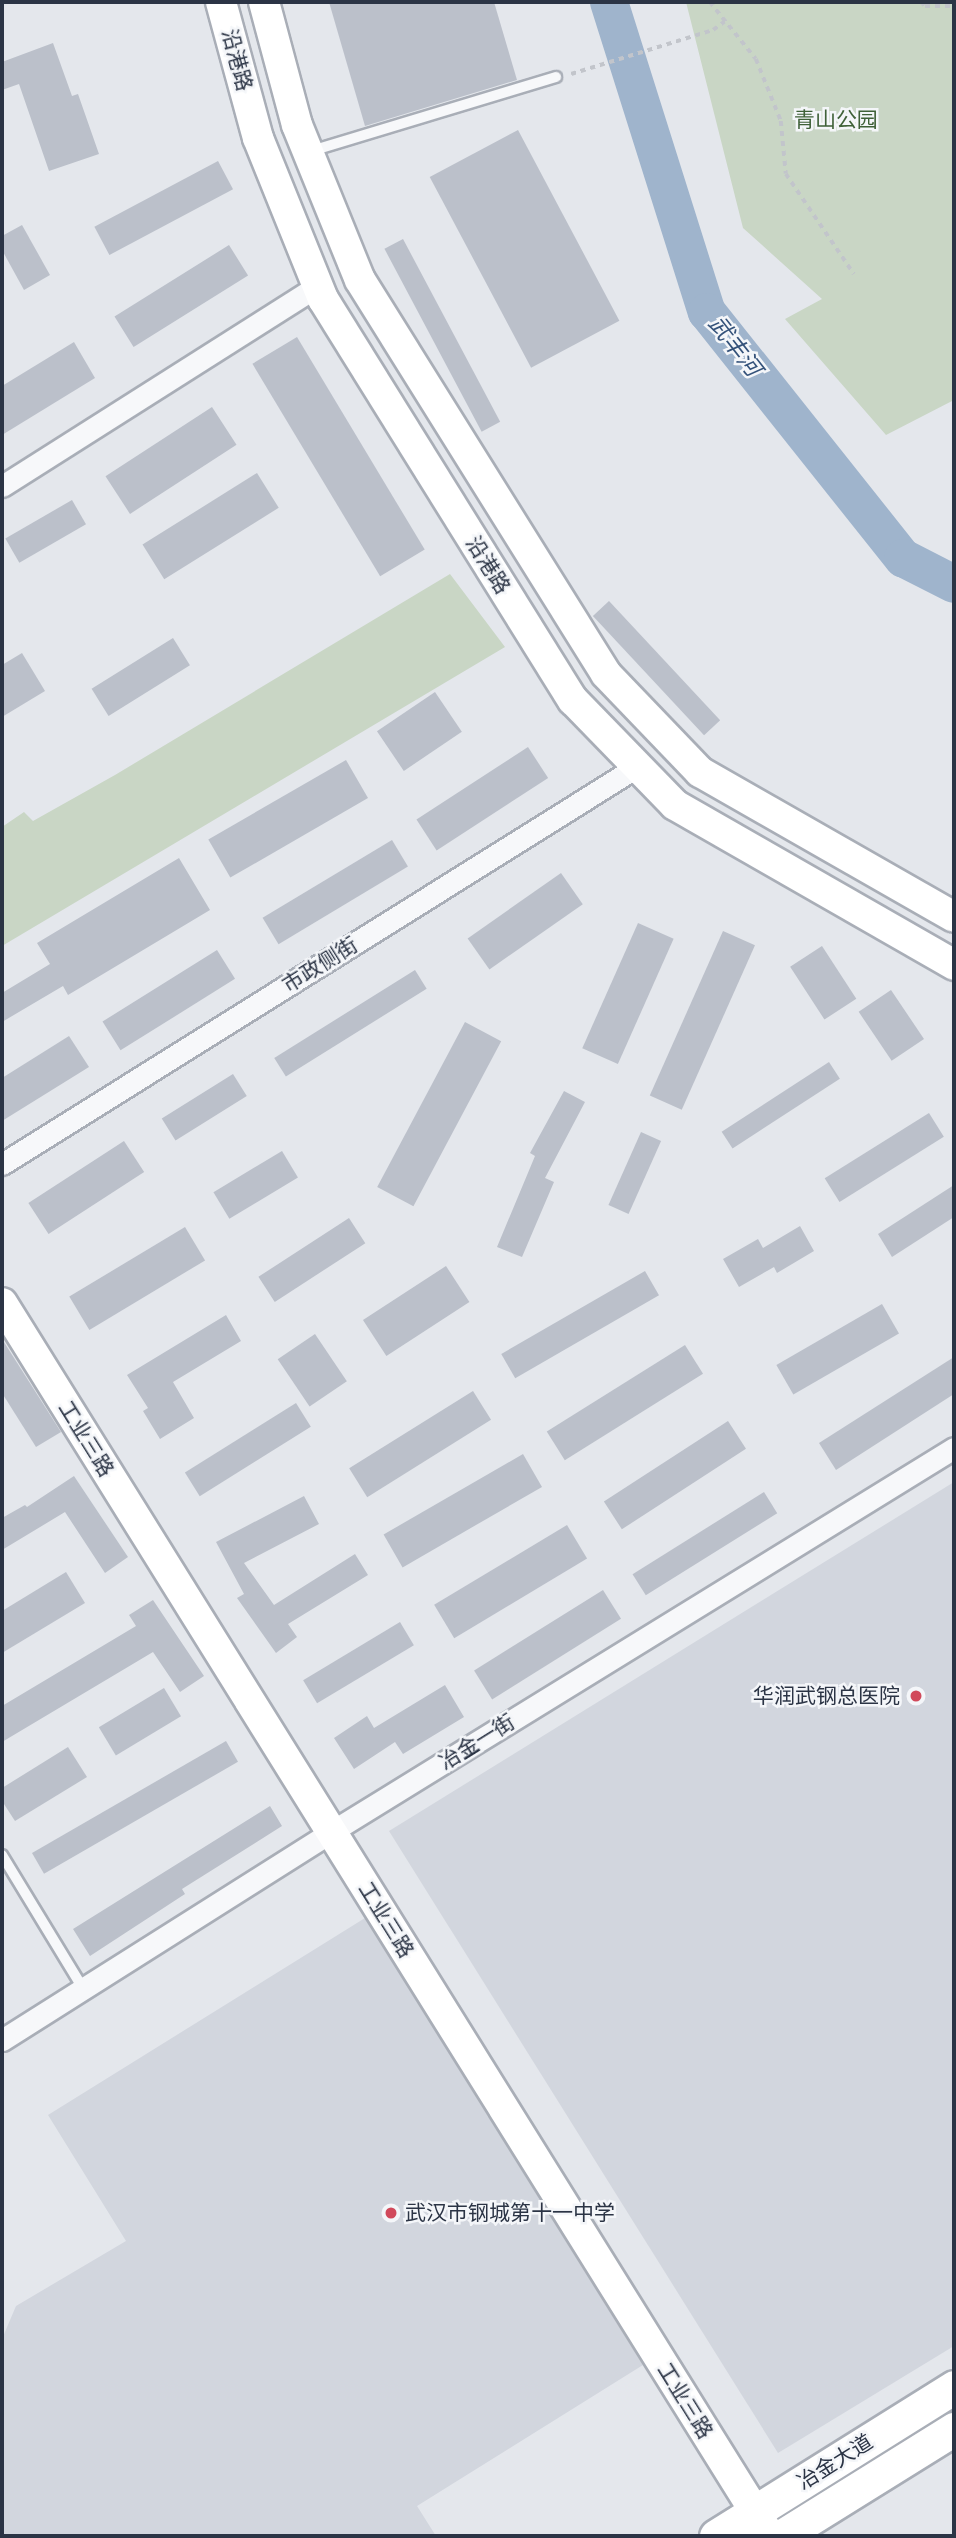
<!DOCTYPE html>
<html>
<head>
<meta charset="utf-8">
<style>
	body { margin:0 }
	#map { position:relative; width:956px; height:2538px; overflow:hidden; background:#e4e7ec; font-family:Raleway,"Noto Sans SC",sans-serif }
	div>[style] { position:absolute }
	.built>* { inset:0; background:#d2d6de }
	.green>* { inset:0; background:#c9d6c5 }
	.river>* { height:38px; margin:-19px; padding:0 19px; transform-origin:19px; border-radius:19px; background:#9fb4cc }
	.building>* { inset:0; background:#bbc0ca; transform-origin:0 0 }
	.path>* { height:3.5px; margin-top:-1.75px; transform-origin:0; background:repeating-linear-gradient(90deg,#c2c5cb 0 5px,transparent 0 10px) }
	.roads { filter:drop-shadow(2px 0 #a9aeb7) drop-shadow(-2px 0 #a9aeb7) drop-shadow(0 2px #a9aeb7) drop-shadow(0 -2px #a9aeb7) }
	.lane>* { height:10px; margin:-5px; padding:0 5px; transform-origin:5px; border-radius:5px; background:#f7f8fa }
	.street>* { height:21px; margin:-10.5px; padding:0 10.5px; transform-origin:10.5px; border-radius:10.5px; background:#f7f8fa }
	.secondary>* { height:30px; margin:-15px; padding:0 15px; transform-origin:15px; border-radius:15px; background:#fff }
	.primary>* { height:33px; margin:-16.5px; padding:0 16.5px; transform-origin:16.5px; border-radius:16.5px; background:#fff }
	.dots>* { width:19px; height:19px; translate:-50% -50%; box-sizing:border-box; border:4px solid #f4f6f9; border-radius:50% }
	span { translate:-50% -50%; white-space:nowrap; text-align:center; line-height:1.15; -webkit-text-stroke:5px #f4f6f9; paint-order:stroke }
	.street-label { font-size:21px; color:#2b3445 }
	.park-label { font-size:21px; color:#3f6138 }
	.poi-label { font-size:21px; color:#2b3445 }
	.right { translate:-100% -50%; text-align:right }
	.left { translate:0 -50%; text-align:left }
	.water-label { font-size:23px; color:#34527a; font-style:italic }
	.frame { position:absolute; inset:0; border:4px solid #2b3445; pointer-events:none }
</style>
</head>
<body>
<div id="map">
	<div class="built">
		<i style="clip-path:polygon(954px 1482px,954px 2346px,778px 2453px,389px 1831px)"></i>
		<i style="clip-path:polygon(365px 1918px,643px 2365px,417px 2506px,436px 2536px,2px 2536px,2px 2339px,16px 2306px,126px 2241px,48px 2115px)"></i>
	</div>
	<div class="green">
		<i style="clip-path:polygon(686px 2px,954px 2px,954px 400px,886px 435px,785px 319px,822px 299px,743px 228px)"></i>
		<i style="clip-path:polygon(450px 574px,505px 647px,2px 946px,2px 827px,24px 812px,33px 821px,115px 775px)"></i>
	</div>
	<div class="river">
		<i style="left:609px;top:2px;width:325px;rotate:72.5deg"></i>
		<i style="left:707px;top:312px;width:315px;rotate:51.5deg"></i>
		<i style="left:903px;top:558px;width:57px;rotate:27deg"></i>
	</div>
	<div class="building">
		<i style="clip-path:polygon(329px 2px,494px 2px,517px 80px,365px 126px)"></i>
		<i style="clip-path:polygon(53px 43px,72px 96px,78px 94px,99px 154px,49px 171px,19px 84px,2px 90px,2px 62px)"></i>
		<i style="left:518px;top:130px;width:216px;height:100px;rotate:62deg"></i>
		<i style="left:218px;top:161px;width:32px;height:140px;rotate:62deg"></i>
		<i style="clip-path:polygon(22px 225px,50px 275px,24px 290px,2px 250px,2px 236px)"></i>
		<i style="left:403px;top:239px;width:207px;height:21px;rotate:62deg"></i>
		<i style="left:229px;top:245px;width:36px;height:135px;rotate:58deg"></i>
		<i style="left:297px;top:337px;width:248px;height:52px;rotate:59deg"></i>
		<i style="clip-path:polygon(74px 342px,95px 378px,2px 435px,2px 386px)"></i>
		<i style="left:212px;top:407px;width:45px;height:127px;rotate:57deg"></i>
		<i style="left:257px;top:473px;width:41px;height:135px;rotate:58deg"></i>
		<i style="left:72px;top:500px;width:28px;height:77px;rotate:60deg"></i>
		<i style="left:609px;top:601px;width:163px;height:22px;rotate:47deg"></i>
		<i style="left:173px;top:638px;width:32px;height:96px;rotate:58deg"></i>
		<i style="clip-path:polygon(22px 653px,45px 691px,2px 717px,2px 665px)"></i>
		<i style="left:435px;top:692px;width:48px;height:70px;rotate:56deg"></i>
		<i style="left:528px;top:747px;width:37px;height:133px;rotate:57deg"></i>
		<i style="left:346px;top:760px;width:44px;height:159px;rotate:60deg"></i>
		<i style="left:392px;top:840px;width:31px;height:151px;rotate:59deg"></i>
		<i style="clip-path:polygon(179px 858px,210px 910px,68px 995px,63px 986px,2px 1022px,2px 993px,50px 964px,37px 943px)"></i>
		<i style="left:561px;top:873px;width:38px;height:114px;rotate:55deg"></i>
		<i style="left:638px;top:923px;width:39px;height:137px;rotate:24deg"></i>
		<i style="left:723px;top:931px;width:35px;height:180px;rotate:24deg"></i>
		<i style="left:822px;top:946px;width:63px;height:38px;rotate:57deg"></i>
		<i style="left:217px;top:950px;width:34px;height:135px;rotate:58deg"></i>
		<i style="left:415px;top:970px;width:22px;height:166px;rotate:58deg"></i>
		<i style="left:891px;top:990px;width:59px;height:39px;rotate:56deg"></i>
		<i style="left:465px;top:1022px;width:41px;height:187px;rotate:28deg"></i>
		<i style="clip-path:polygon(69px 1036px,89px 1067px,2px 1121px,2px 1078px)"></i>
		<i style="left:829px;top:1062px;width:20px;height:128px;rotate:57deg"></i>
		<i style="left:233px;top:1074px;width:26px;height:84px;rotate:58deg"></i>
		<i style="clip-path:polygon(564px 1091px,585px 1102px,545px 1178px,554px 1182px,522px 1257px,497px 1247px,535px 1156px,530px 1153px)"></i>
		<i style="left:929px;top:1113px;width:28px;height:123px;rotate:58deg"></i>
		<i style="left:641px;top:1132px;width:22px;height:80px;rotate:24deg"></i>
		<i style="left:124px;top:1141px;width:37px;height:114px;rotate:57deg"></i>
		<i style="left:282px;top:1151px;width:31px;height:80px;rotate:59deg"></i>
		<i style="clip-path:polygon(954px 1185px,954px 1217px,892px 1257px,878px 1234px)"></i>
		<i style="left:349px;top:1218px;width:30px;height:108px;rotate:57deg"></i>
		<i style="clip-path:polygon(800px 1226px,814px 1251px,777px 1273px,774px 1267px,739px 1287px,723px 1259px,758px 1239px,763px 1248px)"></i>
		<i style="left:185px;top:1227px;width:39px;height:135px;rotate:59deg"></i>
		<i style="left:446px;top:1266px;width:43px;height:99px;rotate:57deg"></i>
		<i style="left:645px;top:1271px;width:28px;height:166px;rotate:60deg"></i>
		<i style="left:882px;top:1304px;width:34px;height:122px;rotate:60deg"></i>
		<i style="clip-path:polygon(226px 1315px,241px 1341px,173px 1382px,194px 1418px,160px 1439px,143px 1411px,148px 1408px,127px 1375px)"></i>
		<i style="left:315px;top:1334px;width:57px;height:45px;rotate:56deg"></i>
		<i style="clip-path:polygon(2px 1339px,61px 1432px,36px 1447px,2px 1393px)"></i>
		<i style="left:685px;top:1345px;width:34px;height:163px;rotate:58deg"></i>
		<i style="clip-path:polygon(954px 1357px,954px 1394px,836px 1470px,819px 1443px)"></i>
		<i style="left:473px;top:1391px;width:34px;height:146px;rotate:58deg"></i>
		<i style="left:296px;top:1403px;width:28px;height:131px;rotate:58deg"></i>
		<i style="left:728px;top:1421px;width:33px;height:148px;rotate:57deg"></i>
		<i style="left:523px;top:1454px;width:38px;height:161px;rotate:60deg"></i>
		<i style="clip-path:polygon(74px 1476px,128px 1557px,105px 1573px,65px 1512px,2px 1550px,2px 1518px,25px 1505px,27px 1507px)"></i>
		<i style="left:764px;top:1492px;width:25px;height:155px;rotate:58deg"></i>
		<i style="clip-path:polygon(304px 1496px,319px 1524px,244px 1563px,274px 1605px,355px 1554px,368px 1575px,288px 1624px,297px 1637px,276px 1653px,237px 1598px,244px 1594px,216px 1542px)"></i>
		<i style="left:567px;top:1525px;width:39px;height:155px;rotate:59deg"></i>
		<i style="clip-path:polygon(66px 1572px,85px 1603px,2px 1653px,2px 1611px)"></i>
		<i style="left:603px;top:1590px;width:34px;height:152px;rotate:58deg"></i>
		<i style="clip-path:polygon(153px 1600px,204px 1676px,180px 1692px,153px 1652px,2px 1742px,2px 1706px,136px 1626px,129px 1615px)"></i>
		<i style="left:400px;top:1622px;width:27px;height:113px;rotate:59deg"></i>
		<i style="clip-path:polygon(445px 1685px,464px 1717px,403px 1754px,395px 1742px,354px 1769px,334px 1738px,367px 1716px,374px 1728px)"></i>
		<i style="left:164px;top:1688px;width:33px;height:76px;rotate:59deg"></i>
		<i style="left:226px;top:1741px;width:24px;height:224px;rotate:60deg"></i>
		<i style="clip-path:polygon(68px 1747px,87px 1777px,15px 1821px,2px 1801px,2px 1788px)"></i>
		<i style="clip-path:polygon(270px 1806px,282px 1826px,182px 1889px,185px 1894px,90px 1956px,73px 1929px)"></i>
	</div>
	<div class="path">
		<i style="left:710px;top:2px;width:73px;rotate:51.1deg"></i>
		<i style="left:756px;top:59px;width:67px;rotate:68deg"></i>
		<i style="left:781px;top:121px;width:53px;rotate:84.6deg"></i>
		<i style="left:786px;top:174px;width:121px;rotate:55.8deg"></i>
		<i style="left:921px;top:2px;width:6px;rotate:45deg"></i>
		<i style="left:925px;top:6px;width:29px"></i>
		<i style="left:571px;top:74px;width:149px;rotate:-17.2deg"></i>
		<i style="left:713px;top:30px;width:14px;rotate:-36deg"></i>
	</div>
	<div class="roads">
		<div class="lane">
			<i style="left:311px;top:151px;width:256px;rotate:-16.8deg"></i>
			<i style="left:2px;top:1855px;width:156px;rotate:58.7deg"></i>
		</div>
		<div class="street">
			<i style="left:2px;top:486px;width:373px;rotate:-32.4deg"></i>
			<i style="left:2px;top:1164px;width:750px;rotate:-32.04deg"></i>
			<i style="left:2px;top:2040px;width:389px;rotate:-32.3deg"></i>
			<i style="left:331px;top:1832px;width:732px;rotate:-31.65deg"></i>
		</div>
		<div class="secondary">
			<i style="left:221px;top:2px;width:141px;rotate:74.8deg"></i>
			<i style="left:258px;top:138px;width:174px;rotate:68deg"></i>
			<i style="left:323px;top:299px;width:473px;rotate:58.1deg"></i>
			<i style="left:573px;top:700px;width:146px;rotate:45.8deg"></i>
			<i style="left:675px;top:805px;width:322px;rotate:29.8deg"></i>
			<i style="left:264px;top:2px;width:127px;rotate:75deg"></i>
			<i style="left:297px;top:125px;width:167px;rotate:67.9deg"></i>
			<i style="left:360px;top:280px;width:464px;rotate:58deg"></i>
			<i style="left:606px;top:674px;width:136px;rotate:46.2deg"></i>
			<i style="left:700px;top:772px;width:292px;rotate:29.7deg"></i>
			<i style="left:2px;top:1303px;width:1453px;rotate:58.08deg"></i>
		</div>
		<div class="primary">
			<i style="left:716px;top:2536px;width:281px;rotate:-32deg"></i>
			<i style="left:782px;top:2536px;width:203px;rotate:-31.9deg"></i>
		</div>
	</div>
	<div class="dots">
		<i style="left:916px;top:1696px;background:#d1495b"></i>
		<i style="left:391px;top:2213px;background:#d1495b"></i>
	</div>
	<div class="street-label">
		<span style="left:237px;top:60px;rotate:75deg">沿港路</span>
		<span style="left:488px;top:565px;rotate:58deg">沿港路</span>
		<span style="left:320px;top:965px;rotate:-32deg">市政侧街</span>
		<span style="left:86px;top:1439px;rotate:58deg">工业三路</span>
		<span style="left:477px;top:1742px;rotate:-32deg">冶金一街</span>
		<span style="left:386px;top:1920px;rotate:58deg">工业三路</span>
		<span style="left:685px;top:2401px;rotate:58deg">工业三路</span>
		<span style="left:835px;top:2462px;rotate:-32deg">冶金大道</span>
	</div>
	<div class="park-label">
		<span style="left:836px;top:120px">青山公园</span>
	</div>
	<div class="poi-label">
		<span class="right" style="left:900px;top:1696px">华润武钢总医院</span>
		<span class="left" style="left:405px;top:2213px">武汉市钢城第十一中学</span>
	</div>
	<div class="water-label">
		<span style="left:735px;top:346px;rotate:52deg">武丰河</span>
	</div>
	<div class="frame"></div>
</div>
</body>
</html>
